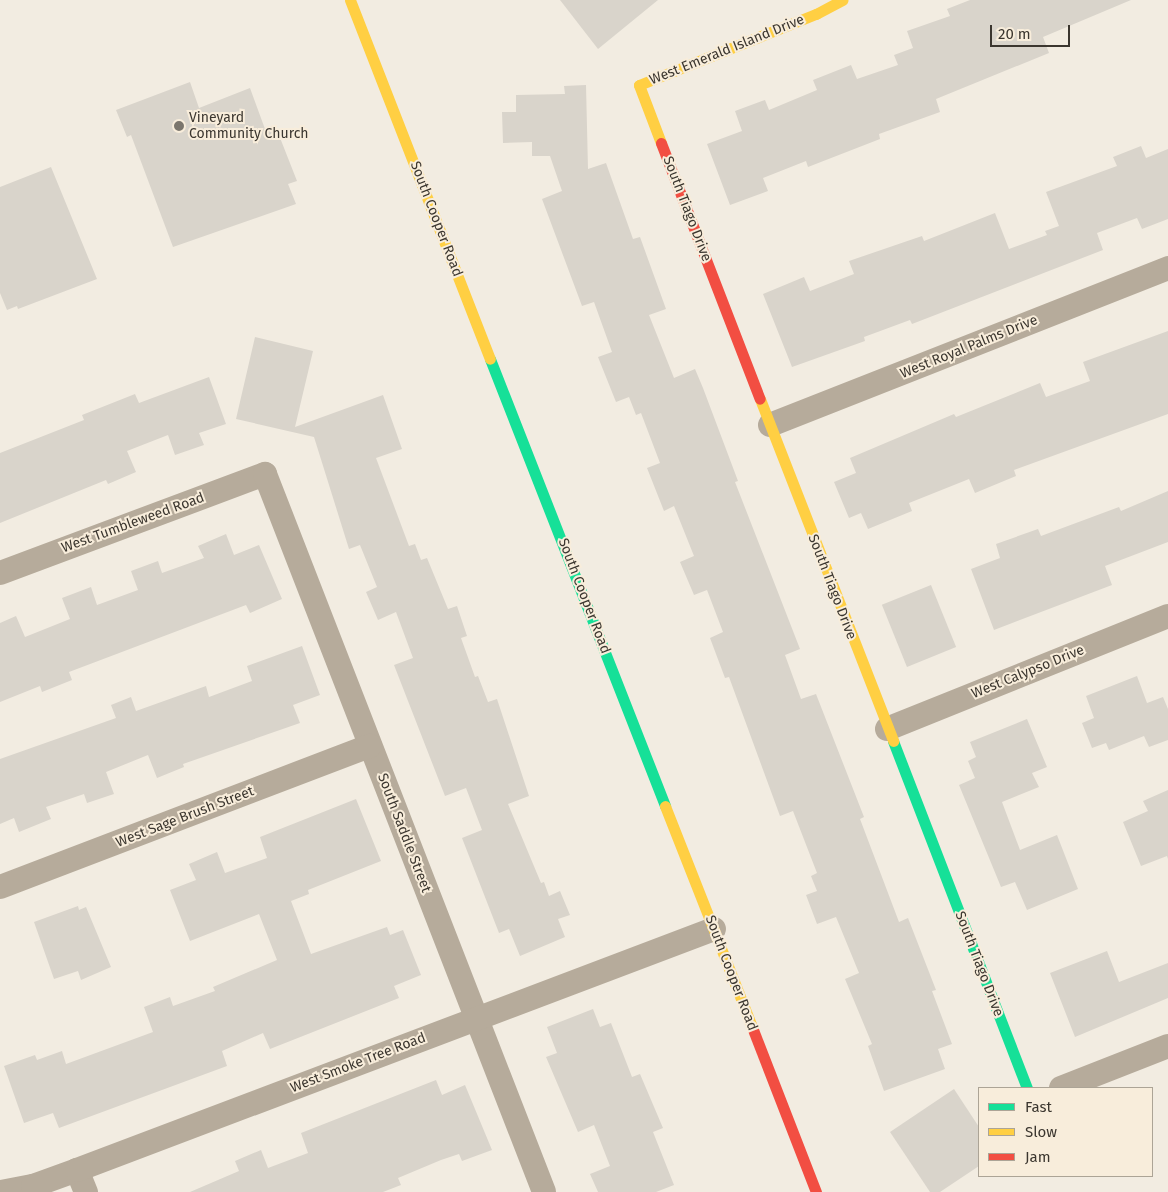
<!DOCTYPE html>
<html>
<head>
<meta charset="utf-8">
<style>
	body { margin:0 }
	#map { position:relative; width:1168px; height:1192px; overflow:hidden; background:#f2ece1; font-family:"Fira Sans",sans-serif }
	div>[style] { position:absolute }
	.building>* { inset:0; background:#d9d4cb; transform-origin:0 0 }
	.street>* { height:24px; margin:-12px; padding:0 12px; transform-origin:12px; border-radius:12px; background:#b6ab9b }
	.fast>* { height:11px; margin:-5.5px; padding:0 5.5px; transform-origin:5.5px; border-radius:5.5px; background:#16e098 }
	.slow>* { height:11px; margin:-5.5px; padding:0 5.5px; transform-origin:5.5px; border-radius:5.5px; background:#ffcf43 }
	.jam>* { height:11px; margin:-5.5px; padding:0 5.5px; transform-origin:5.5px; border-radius:5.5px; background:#f24e42 }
	.dots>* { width:14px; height:14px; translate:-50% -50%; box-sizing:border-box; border:2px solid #f8eddb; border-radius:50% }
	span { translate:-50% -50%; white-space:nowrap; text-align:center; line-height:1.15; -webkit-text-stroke:4px #f8eddb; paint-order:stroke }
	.street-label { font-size:14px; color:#3b362f }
	.poi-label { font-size:14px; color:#3b362f }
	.left { translate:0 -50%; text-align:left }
	.legend { position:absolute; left:978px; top:1087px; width:175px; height:90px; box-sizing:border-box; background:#f8eddb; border:1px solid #aca496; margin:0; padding:6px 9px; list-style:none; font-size:15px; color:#3b362f }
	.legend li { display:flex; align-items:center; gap:10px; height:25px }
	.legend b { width:25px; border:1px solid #aca496 }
	.scale { position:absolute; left:990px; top:25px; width:80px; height:22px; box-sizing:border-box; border:2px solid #3b362f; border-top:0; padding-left:6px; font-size:15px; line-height:18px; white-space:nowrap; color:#3b362f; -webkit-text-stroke:4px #f8eddb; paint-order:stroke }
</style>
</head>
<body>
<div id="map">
	<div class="building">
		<i style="clip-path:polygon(560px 0,658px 0,598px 49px)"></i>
		<i style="clip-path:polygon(970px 0,1131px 0,1043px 37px,1049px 53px,936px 99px,940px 112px,879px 134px,880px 139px,808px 167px,806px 161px,763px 178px,768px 191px,730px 205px,707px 144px,742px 131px,735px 111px,765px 100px,769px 110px,817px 90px,813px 80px,851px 65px,857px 79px,898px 65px,894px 55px,913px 48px,907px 31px,950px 16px,947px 9px)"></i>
		<i style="clip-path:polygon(190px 82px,199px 108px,250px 88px,265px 129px,275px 125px,297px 181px,288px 184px,296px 204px,173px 247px,131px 135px,127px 137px,116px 110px)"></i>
		<i style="clip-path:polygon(586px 85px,588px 169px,606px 163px,633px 239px,640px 237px,666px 309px,649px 315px,674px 378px,695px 369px,703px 388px,738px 481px,735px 482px,800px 649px,785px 655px,801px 699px,816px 694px,864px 817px,860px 819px,899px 922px,908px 918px,936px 990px,932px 991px,952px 1044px,938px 1049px,945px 1069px,884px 1091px,868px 1046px,872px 1044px,845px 979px,859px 973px,836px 917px,817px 924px,806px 895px,817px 891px,811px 876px,817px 873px,793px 811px,780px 816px,729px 677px,725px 678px,710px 638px,723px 632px,707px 590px,694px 595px,680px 562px,694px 556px,674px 506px,664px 511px,647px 468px,660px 463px,641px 413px,636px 415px,629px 397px,616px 402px,598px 357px,612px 352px,594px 302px,582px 306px,542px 199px,562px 191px,550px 156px,532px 156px,532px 142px,503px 143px,502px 112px,516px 112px,516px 95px,565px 94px,564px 86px)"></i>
		<i style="clip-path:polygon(1141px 146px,1146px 158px,1168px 149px,1168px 219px,1142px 229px,1137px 218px,1097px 233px,1103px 250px,912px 324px,910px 320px,864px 337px,865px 341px,792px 367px,763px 294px,804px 277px,810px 291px,854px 274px,849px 261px,922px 236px,924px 241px,995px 213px,1009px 249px,1047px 235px,1045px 231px,1059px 226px,1046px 192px,1117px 166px,1113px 157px)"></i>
		<i style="clip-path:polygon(51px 167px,97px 279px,18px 309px,17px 306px,7px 310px,0 293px,0 187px)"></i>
		<i style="clip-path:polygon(1168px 331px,1168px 414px,1014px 470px,1016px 476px,975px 493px,969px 479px,909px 503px,912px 511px,868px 529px,861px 513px,849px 518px,834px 482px,856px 473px,850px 458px,954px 414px,956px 417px,1040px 383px,1046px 397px,1090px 381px,1083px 362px)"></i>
		<i style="clip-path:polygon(255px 337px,313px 351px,295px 427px,383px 395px,402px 449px,376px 458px,409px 546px,415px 544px,421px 560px,427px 558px,448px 609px,457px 606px,467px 636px,461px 638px,475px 677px,478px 676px,488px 702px,497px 699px,529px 796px,508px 804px,541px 883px,544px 882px,549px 896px,560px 891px,570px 915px,558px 919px,565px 937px,520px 956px,509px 929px,499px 933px,462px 838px,482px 830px,466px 788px,445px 796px,394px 665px,413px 658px,396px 612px,378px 620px,366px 592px,377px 587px,360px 545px,349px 549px,314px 437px,236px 419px)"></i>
		<i style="clip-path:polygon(209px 377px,226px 424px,199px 433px,204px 445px,175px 455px,168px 435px,127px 451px,136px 472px,108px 484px,106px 480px,0 523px,0 453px,84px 420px,82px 415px,135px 394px,139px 403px)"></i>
		<i style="clip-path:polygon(1168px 491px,1168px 542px,1105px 566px,1112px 585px,994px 630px,971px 569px,1000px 558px,996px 544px,1038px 529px,1041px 536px,1119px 507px,1121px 511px)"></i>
		<i style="clip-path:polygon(226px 534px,234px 555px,259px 545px,282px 599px,250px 613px,246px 605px,69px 672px,72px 680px,42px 692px,40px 686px,0 702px,0 623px,16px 616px,25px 637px,70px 619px,62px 598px,91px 587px,97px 605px,138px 590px,131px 571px,158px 561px,162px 573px,204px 558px,198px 546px)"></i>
		<i style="left:931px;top:585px;width:67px;height:53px;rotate:68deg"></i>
		<i style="clip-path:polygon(302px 646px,320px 695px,293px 705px,300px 723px,183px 764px,184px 767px,157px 778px,148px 755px,106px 772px,114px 794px,87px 803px,84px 794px,46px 807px,51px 819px,19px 832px,14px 818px,0 824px,0 759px,116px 718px,111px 705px,131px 697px,136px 711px,206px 686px,209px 697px,252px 681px,247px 666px)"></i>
		<i style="clip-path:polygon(1137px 676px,1147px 703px,1163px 697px,1168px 709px,1168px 740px,1149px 747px,1144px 736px,1109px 750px,1106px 743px,1092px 748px,1082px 723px,1094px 718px,1086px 696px)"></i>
		<i style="clip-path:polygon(1027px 719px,1047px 767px,1032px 773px,1039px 787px,1002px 802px,1020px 850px,1057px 835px,1078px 889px,1027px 910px,1015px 882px,1001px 887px,959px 785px,975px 778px,968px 761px,976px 757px,970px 742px)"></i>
		<i style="clip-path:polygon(1168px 790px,1168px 859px,1167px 856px,1141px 866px,1123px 822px,1148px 811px,1143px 801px)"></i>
		<i style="clip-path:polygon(356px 799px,381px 861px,308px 890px,309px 894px,291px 901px,311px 954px,387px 927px,390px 935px,403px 930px,421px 975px,394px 986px,399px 998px,270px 1049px,263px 1033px,222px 1051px,227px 1066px,59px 1128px,53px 1113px,24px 1123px,4px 1066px,35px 1055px,37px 1060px,62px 1051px,66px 1064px,153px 1032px,144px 1007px,170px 997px,173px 1006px,215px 991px,213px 987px,277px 960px,259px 914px,190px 941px,170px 890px,196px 880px,189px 864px,217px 852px,225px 873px,267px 858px,260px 837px)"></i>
		<i style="clip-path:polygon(78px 906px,79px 910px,86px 907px,111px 967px,81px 980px,78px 971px,54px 979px,34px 922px)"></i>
		<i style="clip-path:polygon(1107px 951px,1119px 982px,1168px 963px,1168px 998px,1075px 1037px,1050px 973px)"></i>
		<i style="clip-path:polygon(593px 1009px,600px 1027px,611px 1023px,632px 1077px,640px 1074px,663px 1128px,653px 1132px,674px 1185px,656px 1192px,598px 1192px,590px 1174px,610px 1166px,594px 1125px,578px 1132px,546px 1057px,557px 1053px,547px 1027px)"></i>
		<i style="clip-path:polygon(436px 1080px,442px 1095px,465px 1085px,492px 1150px,462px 1161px,459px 1154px,441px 1160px,398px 1178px,401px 1185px,383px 1192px,190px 1192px,239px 1171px,235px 1161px,261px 1150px,268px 1168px,308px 1153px,301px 1133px)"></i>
		<i style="clip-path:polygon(954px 1089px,979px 1127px,979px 1166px,940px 1192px,930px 1192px,890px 1132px)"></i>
	</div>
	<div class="street">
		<i style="left:770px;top:425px;width:428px;rotate:-21.5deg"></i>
		<i style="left:0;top:573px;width:283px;rotate:-20.5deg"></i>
		<i style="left:265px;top:474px;width:770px;rotate:68.76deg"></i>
		<i style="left:887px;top:729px;width:303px;rotate:-21.9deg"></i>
		<i style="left:0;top:887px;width:396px;rotate:-20.9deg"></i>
		<i style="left:1061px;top:1088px;width:115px;rotate:-21.4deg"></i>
		<i style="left:77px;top:1170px;width:24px;rotate:68deg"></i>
		<i style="left:1px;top:1192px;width:33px;rotate:-11deg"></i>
		<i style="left:33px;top:1186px;width:47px;rotate:-20deg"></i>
		<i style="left:77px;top:1170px;width:681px;rotate:-20.72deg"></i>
	</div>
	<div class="fast">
		<i style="left:490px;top:359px;width:480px;rotate:68.6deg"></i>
		<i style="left:893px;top:741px;width:372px;rotate:68.9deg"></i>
	</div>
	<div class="slow">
		<i style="left:350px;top:0;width:385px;rotate:68.7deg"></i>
		<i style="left:661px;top:143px;width:62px;rotate:-110.8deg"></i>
		<i style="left:639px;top:85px;width:191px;rotate:-21.9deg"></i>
		<i style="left:816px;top:14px;width:30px;rotate:-28deg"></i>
		<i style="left:760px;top:399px;width:367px;rotate:68.7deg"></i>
		<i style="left:665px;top:806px;width:238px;rotate:68.5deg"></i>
	</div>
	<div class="jam">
		<i style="left:661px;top:143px;width:274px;rotate:68.9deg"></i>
		<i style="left:752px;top:1027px;width:177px;rotate:68.8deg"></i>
	</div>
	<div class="dots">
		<i style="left:179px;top:126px;background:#7b766d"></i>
	</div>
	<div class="street-label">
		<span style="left:727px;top:50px;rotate:-22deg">West Emerald Island Drive</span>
		<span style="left:687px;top:209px;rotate:69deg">South Tiago Drive</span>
		<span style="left:436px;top:219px;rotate:69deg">South Cooper Road</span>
		<span style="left:969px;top:347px;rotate:-22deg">West Royal Palms Drive</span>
		<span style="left:133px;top:523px;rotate:-20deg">West Tumbleweed Road</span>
		<span style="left:832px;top:587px;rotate:69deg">South Tiago Drive</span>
		<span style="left:584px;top:596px;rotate:69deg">South Cooper Road</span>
		<span style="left:1028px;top:672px;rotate:-22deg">West Calypso Drive</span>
		<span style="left:185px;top:817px;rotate:-21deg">West Sage Brush Street</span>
		<span style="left:404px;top:833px;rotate:69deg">South Saddle Street</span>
		<span style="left:979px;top:964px;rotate:69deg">South Tiago Drive</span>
		<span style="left:731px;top:973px;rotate:69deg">South Cooper Road</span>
		<span style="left:358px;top:1063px;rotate:-21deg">West Smoke Tree Road</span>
	</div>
	<div class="poi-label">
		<span class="left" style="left:189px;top:126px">Vineyard<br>Community Church</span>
	</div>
	<ul class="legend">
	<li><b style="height:6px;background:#16e098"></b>Fast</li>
	<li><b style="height:6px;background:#ffcf43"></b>Slow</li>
	<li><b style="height:6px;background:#f24e42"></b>Jam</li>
	</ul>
	<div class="scale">20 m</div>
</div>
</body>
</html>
